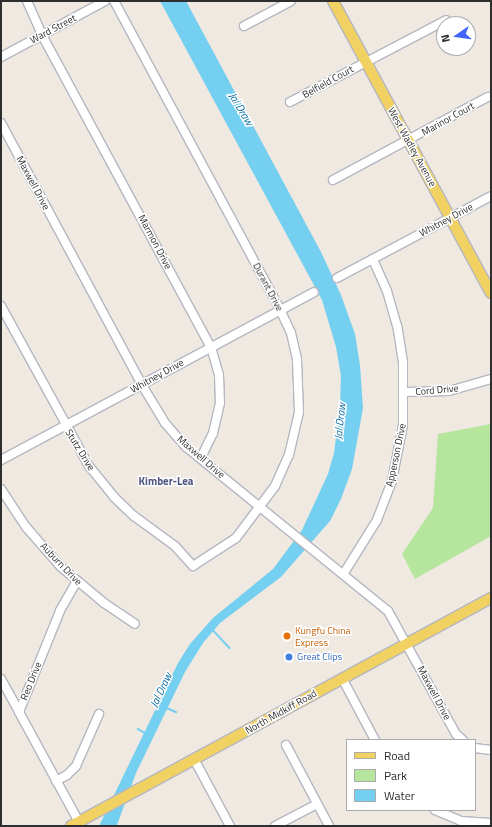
<!DOCTYPE html>
<html>
<head>
<meta charset="utf-8">
<style>
	body { margin:0 }
	#map { position:relative; width:492px; height:827px; overflow:hidden; background:#efe9e1; font-family:"Titillium Web",sans-serif }
	div>[style] { position:absolute }
	.green>* { inset:0; background:#b6e59e }
	.water>* { inset:0; background:#75cff0 }
	.stream>* { height:1.5px; margin:-0.75px; padding:0 0.75px; transform-origin:0.75px; border-radius:0.75px; background:#75cff0 }
	.roads { filter:drop-shadow(1px 0 #b4b7c1) drop-shadow(-1px 0 #b4b7c1) drop-shadow(0 1px #b4b7c1) drop-shadow(0 -1px #b4b7c1) }
	.minor>* { height:8px; margin:-4px; padding:0 4px; transform-origin:4px; border-radius:4px; background:#fff }
	.major>* { height:10px; margin:-5px; padding:0 5px; transform-origin:5px; border-radius:5px; background:#f2d163 }
	.dots>* { width:11px; height:11px; translate:-50% -50%; box-sizing:border-box; border:2px solid #fff; border-radius:50% }
	span { translate:-50% -50%; white-space:nowrap; text-align:center; line-height:1.15; -webkit-text-stroke:3px #fff; paint-order:stroke }
	.street-label { font-size:10px; color:#2e2e2e }
	.food-label { font-size:10px; color:#c56008 }
	.left { translate:0 -50%; text-align:left }
	.shop-label { font-size:10px; color:#366cbe }
	.water-label { font-size:11px; color:#0d6fa3; font-style:italic }
	.neighbourhood-label { font-size:11px; color:#4d5680; font-weight:700 }
	.frame { position:absolute; inset:0; border:2px solid #2e2e2e; pointer-events:none }
	.legend { position:absolute; left:346px; top:739px; width:130px; height:72px; box-sizing:border-box; background:#fff; border:1px solid #ababab; margin:0; padding:5px 7px; list-style:none; font-size:12px; color:#2e2e2e }
	.legend li { display:flex; align-items:center; gap:8px; height:20px }
	.legend b { width:20px; border:1px solid #ababab }
	.north { position:absolute; left:436px; top:16px; width:40px; height:40px; box-sizing:border-box; background:#fff; border:1px solid #ababab; border-radius:50%; rotate:257deg; font-size:11px; font-weight:700; line-height:16px; text-align:center; color:#2e2e2e }
	.north::after { content:''; display:block; margin:auto; width:14px; height:18px; background:#4264fb; clip-path:polygon(50% 0,100% 100%,50% 72%,0 100%) }
</style>
</head>
<body>
<div id="map">
	<div class="green">
		<i style="clip-path:polygon(491px 424px,491px 536px,415px 579px,402px 554px,433px 508px,438px 434px)"></i>
	</div>
	<div class="water">
		<i style="clip-path:polygon(160px 1px,186px 1px,321px 252px,341px 295px,355px 334px,360px 365px,363px 408px,352px 469px,341px 499px,330px 521px,281px 577px,220px 623px,203px 643px,185px 672px,136px 773px,117px 825px,99px 826px,178px 663px,190px 644px,213px 618px,273px 569px,302px 530px,328px 474px,334px 453px,340px 406px,341px 376px,336px 347px,322px 300px)"></i>
	</div>
	<div class="stream">
		<i style="left:212px;top:629px;width:26px;rotate:47deg"></i>
		<i style="left:167px;top:708px;width:10px;rotate:24deg"></i>
		<i style="left:138px;top:729px;width:8px;rotate:30deg"></i>
	</div>
	<div class="roads">
		<div class="minor">
			<i style="left:27px;top:1px;width:37px;rotate:66deg"></i>
			<i style="left:42px;top:35px;width:355px;rotate:61.6deg"></i>
			<i style="left:211px;top:347px;width:29px;rotate:74deg"></i>
			<i style="left:219px;top:375px;width:28px;rotate:88deg"></i>
			<i style="left:220px;top:403px;width:31px;rotate:103deg"></i>
			<i style="left:213px;top:433px;width:28px;rotate:116deg"></i>
			<i style="left:244px;top:26px;width:53px;rotate:-28deg"></i>
			<i style="left:1px;top:57px;width:118px;rotate:-28.3deg"></i>
			<i style="left:290px;top:102px;width:176px;rotate:-27.7deg"></i>
			<i style="left:1px;top:123px;width:298px;rotate:61.7deg"></i>
			<i style="left:142px;top:385px;width:44px;rotate:58.8deg"></i>
			<i style="left:165px;top:423px;width:32px;rotate:49deg"></i>
			<i style="left:186px;top:447px;width:260px;rotate:39.1deg"></i>
			<i style="left:388px;top:611px;width:141px;rotate:61.1deg"></i>
			<i style="left:456px;top:734px;width:9px;rotate:41deg"></i>
			<i style="left:333px;top:180px;width:176px;rotate:-28.2deg"></i>
			<i style="left:337px;top:278px;width:174px;rotate:-28deg"></i>
			<i style="left:1px;top:306px;width:183px;rotate:61.2deg"></i>
			<i style="left:89px;top:466px;width:40px;rotate:51deg"></i>
			<i style="left:114px;top:497px;width:28px;rotate:44deg"></i>
			<i style="left:134px;top:516px;width:51px;rotate:36.2deg"></i>
			<i style="left:175px;top:546px;width:27px;rotate:48deg"></i>
			<i style="left:193px;top:566px;width:51px;rotate:-33.1deg"></i>
			<i style="left:236px;top:538px;width:65px;rotate:-53.1deg"></i>
			<i style="left:275px;top:486px;width:34px;rotate:-66deg"></i>
			<i style="left:289px;top:455px;width:44px;rotate:-76.9deg"></i>
			<i style="left:299px;top:412px;width:53px;rotate:-92.2deg"></i>
			<i style="left:297px;top:359px;width:27px;rotate:-103deg"></i>
			<i style="left:291px;top:333px;width:26px;rotate:-115deg"></i>
			<i style="left:280px;top:309px;width:350px;rotate:-118.3deg"></i>
			<i style="left:405px;top:392px;width:44px;rotate:-1.3deg"></i>
			<i style="left:449px;top:391px;width:44px;rotate:-15.9deg"></i>
			<i style="left:1px;top:460px;width:355px;rotate:-28.2deg"></i>
			<i style="left:1px;top:489px;width:45px;rotate:56.7deg"></i>
			<i style="left:26px;top:527px;width:53px;rotate:48.8deg"></i>
			<i style="left:61px;top:567px;width:56px;rotate:39.9deg"></i>
			<i style="left:104px;top:603px;width:37px;rotate:34deg"></i>
			<i style="left:344px;top:573px;width:62px;rotate:-58.1deg"></i>
			<i style="left:377px;top:520px;width:42px;rotate:-69deg"></i>
			<i style="left:392px;top:481px;width:57px;rotate:-78.9deg"></i>
			<i style="left:403px;top:425px;width:63px;rotate:-90deg"></i>
			<i style="left:403px;top:362px;width:36px;rotate:-99deg"></i>
			<i style="left:397px;top:326px;width:36px;rotate:-106deg"></i>
			<i style="left:387px;top:291px;width:35px;rotate:-114deg"></i>
			<i style="left:77px;top:581px;width:34px;rotate:120deg"></i>
			<i style="left:60px;top:611px;width:109px;rotate:112.1deg"></i>
			<i style="left:19px;top:712px;width:125px;rotate:61.4deg"></i>
			<i style="left:342px;top:678px;width:70px;rotate:62deg"></i>
			<i style="left:1px;top:679px;width:38px;rotate:61deg"></i>
			<i style="left:286px;top:745px;width:92px;rotate:62deg"></i>
			<i style="left:475px;top:748px;width:16px;rotate:7deg"></i>
			<i style="left:194px;top:759px;width:76px;rotate:61.8deg"></i>
			<i style="left:56px;top:781px;width:13px;rotate:-29deg"></i>
			<i style="left:67px;top:775px;width:13px;rotate:-45deg"></i>
			<i style="left:76px;top:766px;width:57px;rotate:-66.1deg"></i>
			<i style="left:435px;top:810px;width:28px;rotate:23deg"></i>
			<i style="left:461px;top:821px;width:30px;rotate:4deg"></i>
			<i style="left:275px;top:826px;width:47px;rotate:-27.6deg"></i>
		</div>
		<div class="major">
			<i style="left:333px;top:1px;width:332px;rotate:61.6deg"></i>
			<i style="left:71px;top:826px;width:478px;rotate:-28.5deg"></i>
		</div>
	</div>
	<div class="dots">
		<i style="left:287px;top:636px;background:#e8710a"></i>
		<i style="left:289px;top:657px;background:#3f7fe0"></i>
	</div>
	<div class="street-label">
		<span style="left:53px;top:29px;rotate:-28deg">Ward Street</span>
		<span style="left:328px;top:82px;rotate:-29deg">Belfield Court</span>
		<span style="left:448px;top:119px;rotate:-29deg">Marinor Court</span>
		<span style="left:412px;top:147px;rotate:61deg">West Wadley Avenue</span>
		<span style="left:33px;top:183px;rotate:62deg">Maxwell Drive</span>
		<span style="left:446px;top:220px;rotate:-28deg">Whitney Drive</span>
		<span style="left:155px;top:242px;rotate:62deg">Marmon Drive</span>
		<span style="left:268px;top:287px;rotate:62deg">Durant Drive</span>
		<span style="left:157px;top:376px;rotate:-29deg">Whitney Drive</span>
		<span style="left:437px;top:390px;rotate:-5deg">Cord Drive</span>
		<span style="left:80px;top:450px;rotate:58deg">Stutz Drive</span>
		<span style="left:396px;top:455px;rotate:-78deg">Apperson Drive</span>
		<span style="left:201px;top:457px;rotate:41deg">Maxwell Drive</span>
		<span style="left:61px;top:564px;rotate:46deg">Auburn Drive</span>
		<span style="left:31px;top:681px;rotate:-68deg">Reo Drive</span>
		<span style="left:434px;top:693px;rotate:62deg">Maxwell Drive</span>
		<span style="left:281px;top:712px;rotate:-29deg">North Midkiff Road</span>
	</div>
	<div class="food-label">
		<span class="left" style="left:295px;top:636px">Kungfu China<br>Express</span>
	</div>
	<div class="shop-label">
		<span class="left" style="left:297px;top:657px">Great Clips</span>
	</div>
	<div class="water-label">
		<span style="left:241px;top:109px;rotate:59deg">Jal Draw</span>
		<span style="left:340px;top:421px;rotate:-84deg">Jal Draw</span>
		<span style="left:161px;top:690px;rotate:-65deg">Jal Draw</span>
	</div>
	<div class="neighbourhood-label">
		<span style="left:166px;top:481px">Kimber-Lea</span>
	</div>
	<div class="frame"></div>
	<ul class="legend">
	<li><b style="height:5px;background:#f2d163"></b>Road</li>
	<li><b style="height:11px;background:#b6e59e"></b>Park</li>
	<li><b style="height:11px;background:#75cff0"></b>Water</li>
	</ul>
	<div class="north">N</div>
</div>
</body>
</html>
